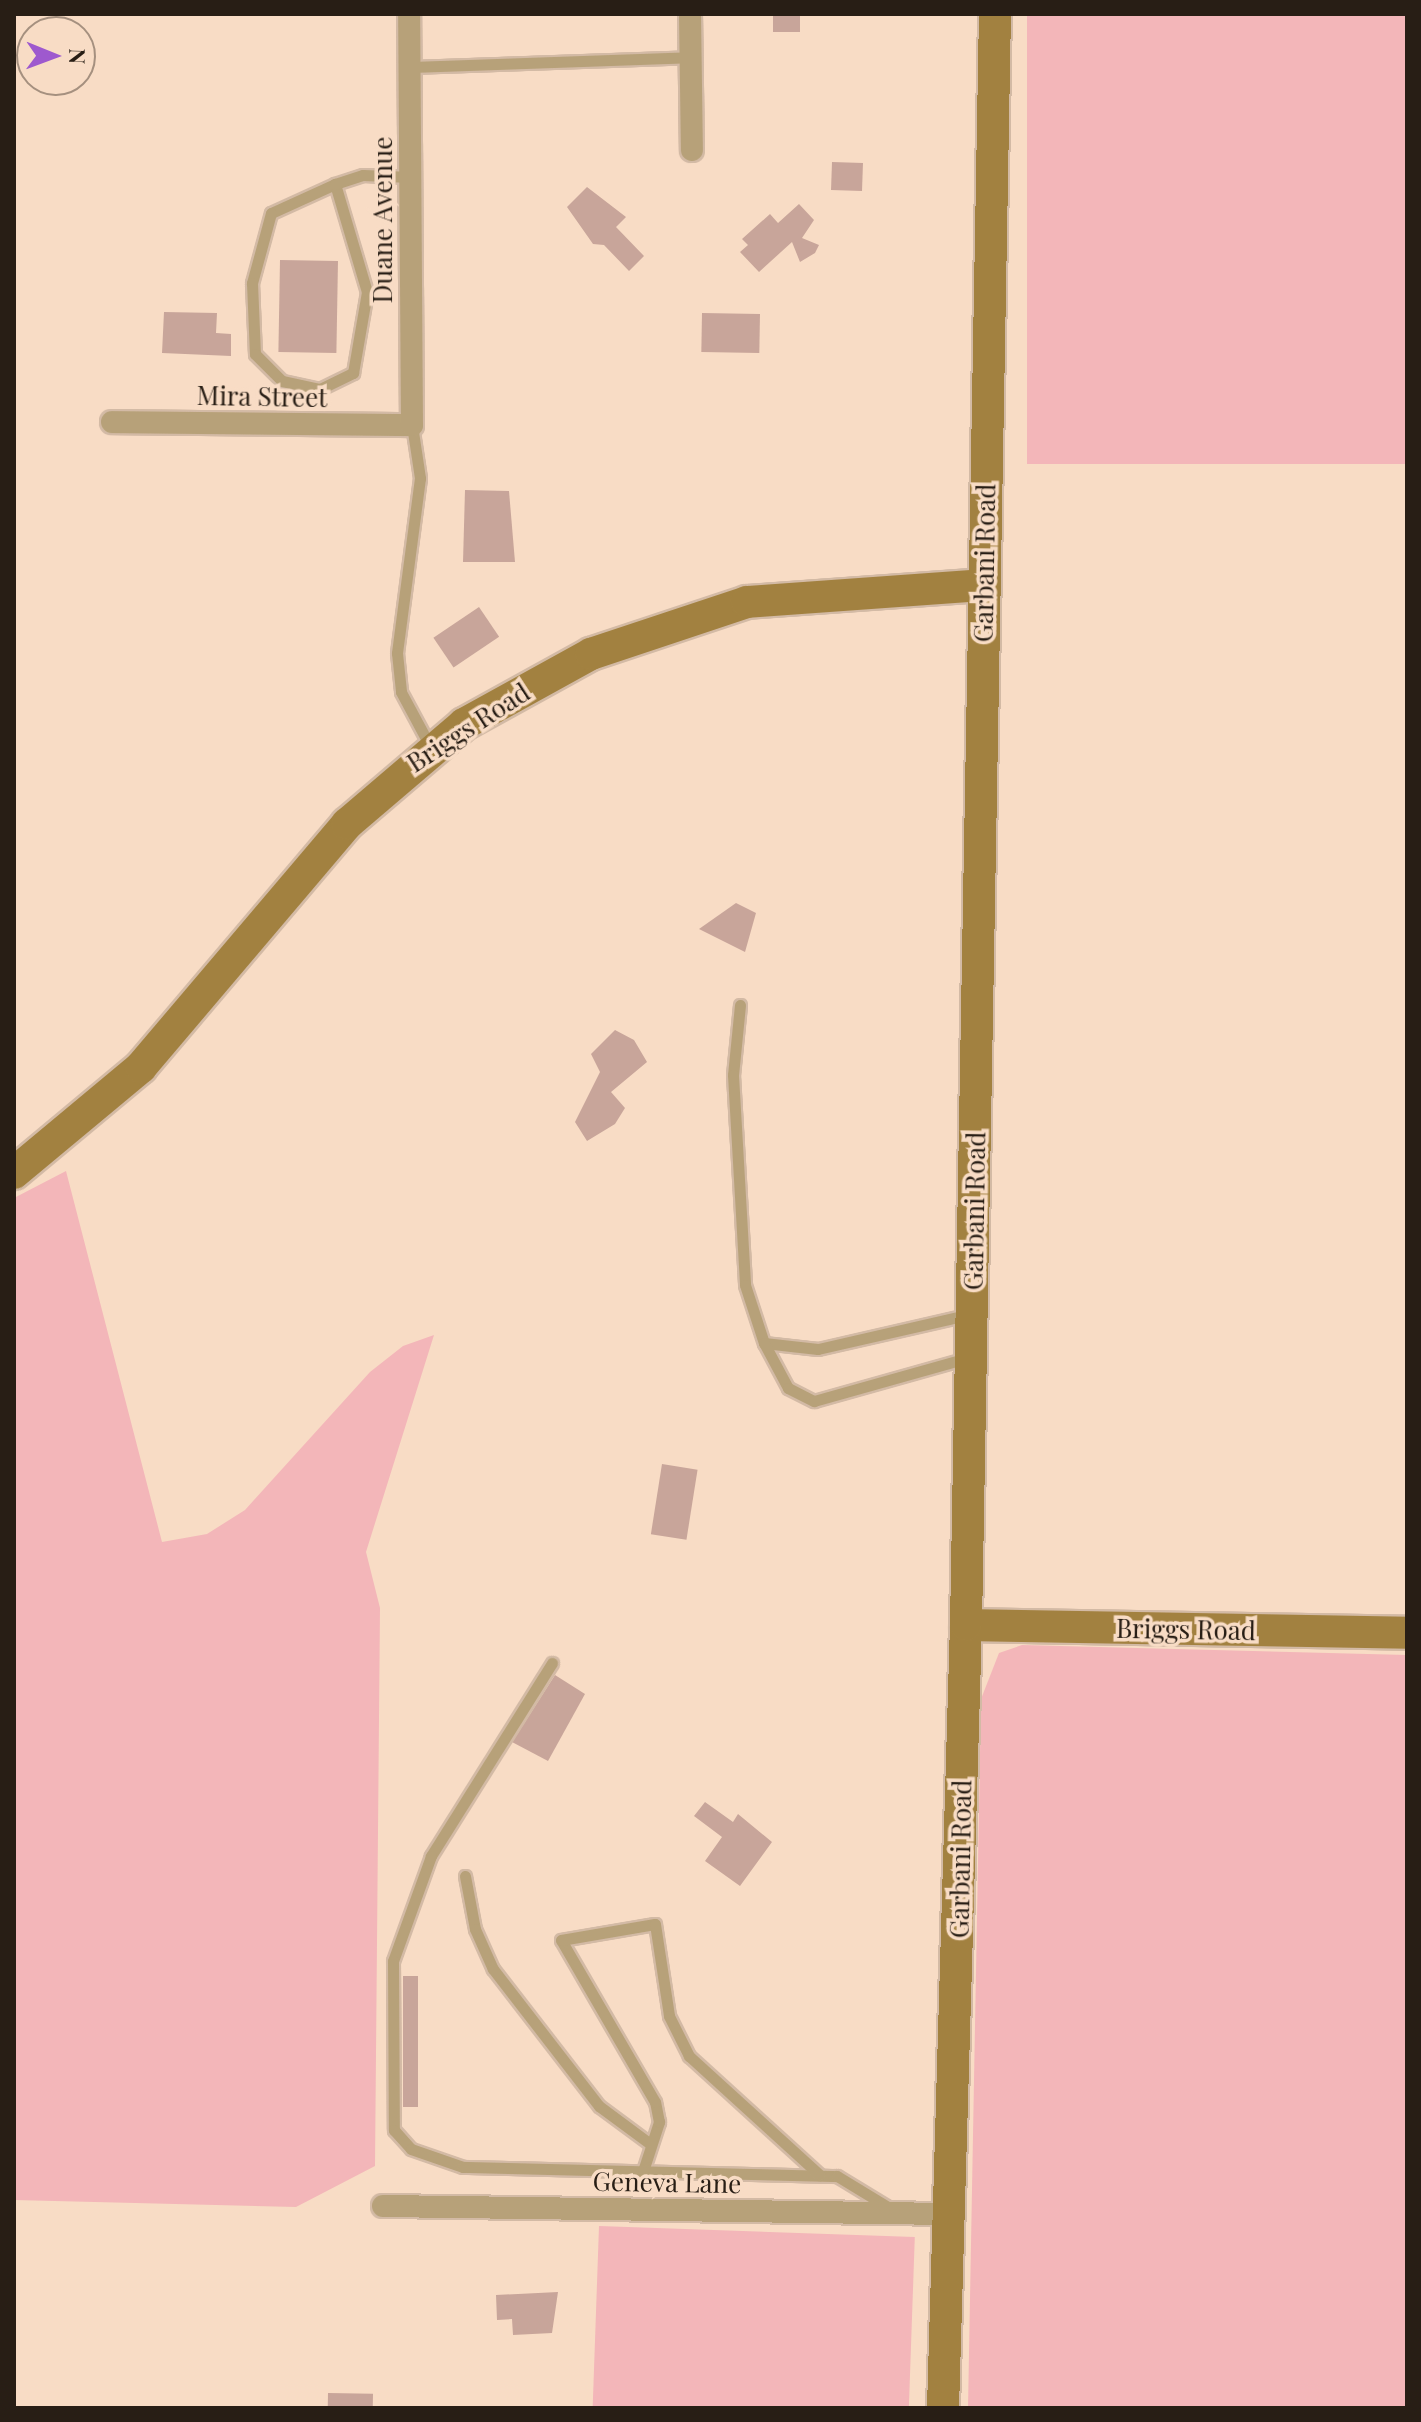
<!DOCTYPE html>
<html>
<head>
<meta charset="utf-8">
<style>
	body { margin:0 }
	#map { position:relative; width:1421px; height:2422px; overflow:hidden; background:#f8dcc5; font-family:"Playfair Display",serif }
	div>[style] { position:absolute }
	.green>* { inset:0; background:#f3b6b9; transform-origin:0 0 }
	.building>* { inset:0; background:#c8a59a; transform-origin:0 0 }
	.roads { filter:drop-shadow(2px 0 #d3baa5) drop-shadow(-2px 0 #d3baa5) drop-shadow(0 2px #d3baa5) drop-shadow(0 -2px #d3baa5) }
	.lane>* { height:11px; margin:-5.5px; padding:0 5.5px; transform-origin:5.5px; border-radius:5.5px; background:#b7a179 }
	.street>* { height:22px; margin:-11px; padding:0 11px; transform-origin:11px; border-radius:11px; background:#b7a179 }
	.secondary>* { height:32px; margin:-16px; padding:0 16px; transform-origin:16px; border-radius:16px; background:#a28140 }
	span { translate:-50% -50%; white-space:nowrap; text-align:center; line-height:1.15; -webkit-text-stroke:7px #f8dcc5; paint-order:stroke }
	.street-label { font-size:26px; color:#281e15 }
	.frame { position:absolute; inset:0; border:16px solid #281e15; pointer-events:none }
	.north { position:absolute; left:16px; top:16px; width:80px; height:80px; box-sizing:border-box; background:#f8dcc5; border:2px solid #a5907f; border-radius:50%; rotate:91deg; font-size:22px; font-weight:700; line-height:32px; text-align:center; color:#281e15 }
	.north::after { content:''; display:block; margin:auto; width:28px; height:36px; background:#9e59ce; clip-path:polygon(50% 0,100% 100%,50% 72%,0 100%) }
</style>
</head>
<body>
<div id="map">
	<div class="green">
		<i style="left:1027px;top:14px;width:380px;height:450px"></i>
		<i style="clip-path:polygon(66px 1171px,162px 1542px,207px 1534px,245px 1510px,370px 1372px,403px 1346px,434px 1335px,366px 1552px,380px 1608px,375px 2166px,296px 2207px,14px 2200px,14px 1198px)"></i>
		<i style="clip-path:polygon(1022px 1645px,1407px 1655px,1407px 2408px,968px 2408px,981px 1699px,999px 1653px)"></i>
		<i style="left:599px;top:2226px;width:316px;height:182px;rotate:2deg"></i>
	</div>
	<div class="building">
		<i style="left:773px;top:14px;width:27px;height:18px"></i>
		<i style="left:832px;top:162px;width:31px;height:28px;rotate:2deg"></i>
		<i style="clip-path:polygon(587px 187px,626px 217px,616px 227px,644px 256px,629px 271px,604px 245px,593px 244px,567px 207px)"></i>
		<i style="clip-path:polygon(799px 204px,814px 220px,802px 238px,819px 245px,815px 253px,800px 262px,792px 242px,759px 272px,740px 252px,748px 245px,742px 239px,770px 214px,778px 223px)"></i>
		<i style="left:280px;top:260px;width:58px;height:92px;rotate:1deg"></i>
		<i style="clip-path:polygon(164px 312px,217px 313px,216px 333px,231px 334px,231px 356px,162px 353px)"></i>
		<i style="left:702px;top:313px;width:58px;height:39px;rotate:1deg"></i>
		<i style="clip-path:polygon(465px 490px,509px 491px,515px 562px,463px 562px)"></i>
		<i style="left:479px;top:607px;width:36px;height:55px;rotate:56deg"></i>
		<i style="clip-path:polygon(736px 903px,756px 913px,745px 952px,699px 929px)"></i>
		<i style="clip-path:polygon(615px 1030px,634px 1040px,647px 1062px,611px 1092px,625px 1108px,615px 1124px,587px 1141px,575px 1122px,600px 1072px,591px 1054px)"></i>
		<i style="left:662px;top:1464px;width:36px;height:71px;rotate:9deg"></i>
		<i style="clip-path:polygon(555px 1675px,585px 1694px,548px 1761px,512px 1742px)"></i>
		<i style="clip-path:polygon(705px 1802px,733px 1822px,738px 1814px,772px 1842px,740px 1886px,705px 1861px,722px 1837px,694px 1816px)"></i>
		<i style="left:403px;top:1976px;width:15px;height:131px"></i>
		<i style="clip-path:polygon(558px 2292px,552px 2333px,513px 2335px,512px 2319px,497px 2320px,496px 2295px)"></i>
		<i style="left:328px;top:2393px;width:45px;height:15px;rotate:1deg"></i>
	</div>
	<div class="roads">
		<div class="lane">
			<i style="left:410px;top:67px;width:281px;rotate:-2deg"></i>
			<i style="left:335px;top:184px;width:70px;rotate:155.6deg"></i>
			<i style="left:271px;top:213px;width:73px;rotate:105.2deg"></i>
			<i style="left:252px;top:283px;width:71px;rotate:87.6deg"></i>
			<i style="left:255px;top:354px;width:38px;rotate:45deg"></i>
			<i style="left:282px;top:381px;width:39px;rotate:12deg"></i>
			<i style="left:320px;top:389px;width:37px;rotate:-26deg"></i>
			<i style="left:353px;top:373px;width:82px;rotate:-80.2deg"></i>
			<i style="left:367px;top:292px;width:113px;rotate:-106.5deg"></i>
			<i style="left:335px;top:184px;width:29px;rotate:-18deg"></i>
			<i style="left:363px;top:175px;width:47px;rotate:2.4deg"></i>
			<i style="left:412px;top:425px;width:54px;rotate:81.4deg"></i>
			<i style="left:420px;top:478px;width:177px;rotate:97.5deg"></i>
			<i style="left:397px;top:653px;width:39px;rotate:84deg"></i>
			<i style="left:401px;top:692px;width:64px;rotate:61.8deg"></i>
			<i style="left:740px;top:1005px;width:70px;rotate:95.7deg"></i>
			<i style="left:733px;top:1075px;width:210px;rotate:86.7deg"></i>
			<i style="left:745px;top:1285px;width:61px;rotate:71.9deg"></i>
			<i style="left:764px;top:1343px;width:54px;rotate:6.3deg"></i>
			<i style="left:818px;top:1349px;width:153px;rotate:-12.9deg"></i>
			<i style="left:764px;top:1343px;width:51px;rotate:61.9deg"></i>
			<i style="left:788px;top:1388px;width:29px;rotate:27deg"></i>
			<i style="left:814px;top:1401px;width:159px;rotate:-15.7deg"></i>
			<i style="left:552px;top:1663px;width:228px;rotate:122.1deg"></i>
			<i style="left:431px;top:1856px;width:112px;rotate:109.9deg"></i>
			<i style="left:393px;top:1961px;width:169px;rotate:89.7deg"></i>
			<i style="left:394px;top:2130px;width:25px;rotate:48deg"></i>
			<i style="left:411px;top:2149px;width:55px;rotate:19.1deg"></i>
			<i style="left:463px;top:2167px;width:374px;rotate:1.4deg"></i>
			<i style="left:837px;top:2176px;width:66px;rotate:31.3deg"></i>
			<i style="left:465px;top:1876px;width:54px;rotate:79.3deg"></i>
			<i style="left:475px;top:1929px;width:44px;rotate:65.8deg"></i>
			<i style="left:493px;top:1969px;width:173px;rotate:52.3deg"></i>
			<i style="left:599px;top:2106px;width:62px;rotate:36.5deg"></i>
			<i style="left:643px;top:2171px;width:52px;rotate:-71.9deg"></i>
			<i style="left:659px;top:2122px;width:20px;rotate:-101deg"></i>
			<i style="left:655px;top:2102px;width:187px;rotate:-120.1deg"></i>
			<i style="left:561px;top:1940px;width:95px;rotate:-9.7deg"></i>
			<i style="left:655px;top:1924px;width:93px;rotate:81.3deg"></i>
			<i style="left:669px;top:2016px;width:45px;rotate:63.4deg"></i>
			<i style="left:689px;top:2056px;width:177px;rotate:42.3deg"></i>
		</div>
		<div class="street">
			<i style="left:690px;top:14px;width:136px;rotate:89.2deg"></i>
			<i style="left:112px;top:422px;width:300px;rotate:0.6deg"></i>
			<i style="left:412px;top:425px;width:411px;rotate:-90.4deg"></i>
			<i style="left:383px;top:2206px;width:568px;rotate:0.81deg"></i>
		</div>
		<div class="secondary">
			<i style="left:14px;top:1173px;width:165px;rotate:-39.8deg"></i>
			<i style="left:141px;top:1067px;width:319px;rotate:-49.7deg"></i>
			<i style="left:347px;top:824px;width:154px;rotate:-40.5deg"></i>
			<i style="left:464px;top:724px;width:145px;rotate:-28.9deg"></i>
			<i style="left:591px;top:654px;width:164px;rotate:-18.4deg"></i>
			<i style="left:747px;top:602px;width:237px;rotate:-4.1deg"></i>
			<i style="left:966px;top:1625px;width:441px;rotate:1deg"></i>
			<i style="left:943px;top:2408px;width:783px;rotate:-88.32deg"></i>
			<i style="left:966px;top:1625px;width:1611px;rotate:-88.97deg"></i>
		</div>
	</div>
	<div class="street-label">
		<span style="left:382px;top:220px;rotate:-90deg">Duane Avenue</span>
		<span style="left:262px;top:396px;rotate:1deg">Mira Street</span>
		<span style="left:984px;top:563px;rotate:-89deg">Garbani Road</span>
		<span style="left:468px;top:727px;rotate:-33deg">Briggs Road</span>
		<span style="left:974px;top:1211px;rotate:-89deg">Garbani Road</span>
		<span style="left:1186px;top:1629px;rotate:1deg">Briggs Road</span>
		<span style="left:960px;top:1859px;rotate:-89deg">Garbani Road</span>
		<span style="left:667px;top:2182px;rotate:1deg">Geneva Lane</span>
	</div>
	<div class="frame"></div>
	<div class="north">N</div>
</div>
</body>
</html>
